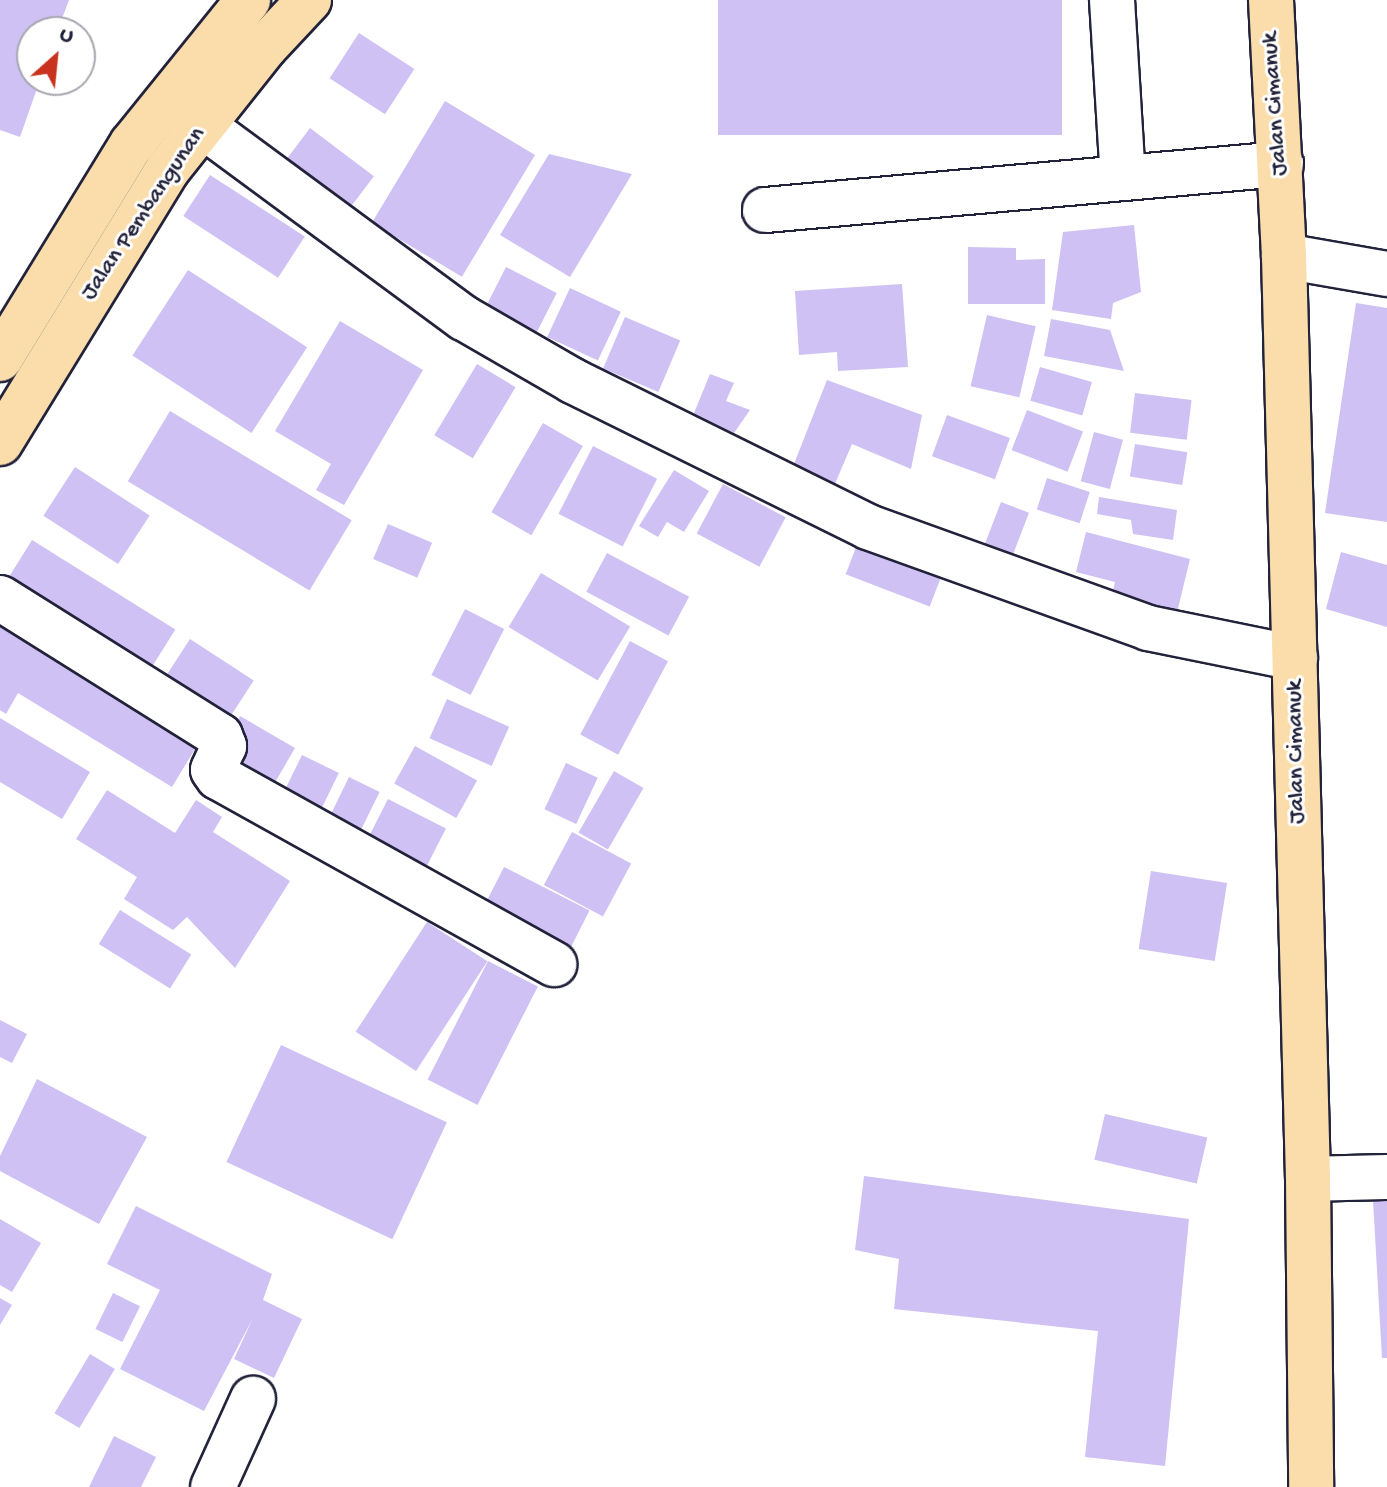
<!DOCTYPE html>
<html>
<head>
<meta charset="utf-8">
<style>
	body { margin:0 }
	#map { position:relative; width:1387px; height:1487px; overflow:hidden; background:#fff; font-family:"Gochi Hand",sans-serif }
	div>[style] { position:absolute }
	.building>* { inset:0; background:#cfc1f3; transform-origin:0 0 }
	.roads { filter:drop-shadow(2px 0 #22223b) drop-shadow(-2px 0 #22223b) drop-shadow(0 2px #22223b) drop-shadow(0 -2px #22223b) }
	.minor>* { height:44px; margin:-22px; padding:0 22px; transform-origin:22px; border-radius:22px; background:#fff }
	.major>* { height:44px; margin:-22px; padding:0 22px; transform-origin:22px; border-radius:22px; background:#faddab }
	span { translate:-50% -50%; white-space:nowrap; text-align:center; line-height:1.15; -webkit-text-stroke:6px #fff; paint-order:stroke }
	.street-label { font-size:24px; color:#22223b }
	.north { position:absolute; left:16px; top:16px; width:80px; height:80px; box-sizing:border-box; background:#fff; border:2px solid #a7a7b1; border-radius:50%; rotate:27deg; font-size:22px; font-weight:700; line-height:32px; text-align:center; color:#22223b }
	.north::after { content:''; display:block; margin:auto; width:28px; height:36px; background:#c8321e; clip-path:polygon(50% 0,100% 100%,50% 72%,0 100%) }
</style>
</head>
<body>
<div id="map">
	<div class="building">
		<i style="clip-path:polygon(0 0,69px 0,57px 32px,32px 32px,32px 80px,40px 80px,20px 137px,0 130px)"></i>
		<i style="left:718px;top:0;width:344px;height:135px"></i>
		<i style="left:359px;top:33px;width:66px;height:54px;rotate:33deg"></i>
		<i style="left:445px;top:101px;width:105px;height:142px;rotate:31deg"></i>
		<i style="left:310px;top:128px;width:80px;height:49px;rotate:37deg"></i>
		<i style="clip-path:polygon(549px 154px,632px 174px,570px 277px,500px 235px)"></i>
		<i style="left:210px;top:175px;width:113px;height:49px;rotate:33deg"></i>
		<i style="clip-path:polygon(1134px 225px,1141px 292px,1113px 303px,1111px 319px,1052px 310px,1063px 232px)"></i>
		<i style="clip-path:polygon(968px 247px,1016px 248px,1016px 260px,1045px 259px,1045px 304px,968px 304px)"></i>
		<i style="left:506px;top:267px;width:57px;height:56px;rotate:27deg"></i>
		<i style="left:188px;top:270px;width:142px;height:102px;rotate:33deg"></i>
		<i style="clip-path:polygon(902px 284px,908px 367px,838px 371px,837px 352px,799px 355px,795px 291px)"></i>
		<i style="left:570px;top:288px;width:56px;height:54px;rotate:25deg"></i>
		<i style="clip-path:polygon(1356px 303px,1387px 308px,1387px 522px,1325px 513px)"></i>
		<i style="left:987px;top:315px;width:50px;height:73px;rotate:13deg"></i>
		<i style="left:625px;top:317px;width:60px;height:56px;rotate:23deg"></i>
		<i style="clip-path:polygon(1051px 319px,1110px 330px,1124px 371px,1044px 356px)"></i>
		<i style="clip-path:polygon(340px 321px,423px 370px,344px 505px,316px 490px,331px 464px,275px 431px)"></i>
		<i style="left:477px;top:364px;width:45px;height:83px;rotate:31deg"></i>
		<i style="left:1040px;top:367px;width:54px;height:35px;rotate:16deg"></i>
		<i style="clip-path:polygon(710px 374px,734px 383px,726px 401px,750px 410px,734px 433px,694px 413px)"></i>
		<i style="clip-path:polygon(827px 380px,922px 415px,911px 469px,852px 444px,831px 493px,790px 474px)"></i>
		<i style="left:1135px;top:393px;width:57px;height:40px;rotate:7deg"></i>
		<i style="left:1027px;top:410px;width:60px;height:43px;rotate:21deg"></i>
		<i style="left:170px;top:411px;width:212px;height:82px;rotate:31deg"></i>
		<i style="left:947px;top:415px;width:67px;height:44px;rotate:20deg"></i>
		<i style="left:543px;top:423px;width:46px;height:103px;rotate:30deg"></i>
		<i style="left:1094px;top:432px;width:30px;height:51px;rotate:15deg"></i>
		<i style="left:1135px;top:444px;width:53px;height:33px;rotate:9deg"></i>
		<i style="left:593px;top:446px;width:72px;height:76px;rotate:27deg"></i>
		<i style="left:75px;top:467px;width:89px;height:58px;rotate:33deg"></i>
		<i style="clip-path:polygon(674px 470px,709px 491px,684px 532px,667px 522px,658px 537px,639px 526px)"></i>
		<i style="left:1047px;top:478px;width:45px;height:33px;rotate:18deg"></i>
		<i style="left:723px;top:484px;width:71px;height:56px;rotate:28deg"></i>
		<i style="clip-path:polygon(1099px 497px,1177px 510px,1173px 540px,1133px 534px,1131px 520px,1097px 514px)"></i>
		<i style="left:1001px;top:502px;width:30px;height:48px;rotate:21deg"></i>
		<i style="left:388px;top:524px;width:48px;height:38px;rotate:23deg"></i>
		<i style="clip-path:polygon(1086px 532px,1190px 559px,1174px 625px,1109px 608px,1115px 582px,1076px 572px)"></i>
		<i style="left:860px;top:537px;width:90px;height:40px;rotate:21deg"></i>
		<i style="left:32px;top:540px;width:169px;height:61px;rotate:32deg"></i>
		<i style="clip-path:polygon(1341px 552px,1387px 565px,1387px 627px,1326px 609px)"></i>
		<i style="left:607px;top:553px;width:93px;height:44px;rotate:28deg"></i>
		<i style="left:541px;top:573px;width:104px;height:63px;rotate:31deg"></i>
		<i style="left:465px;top:609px;width:44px;height:74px;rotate:27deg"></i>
		<i style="clip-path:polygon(0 617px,201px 739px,172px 787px,18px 693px,6px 714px,0 710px)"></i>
		<i style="left:190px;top:639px;width:76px;height:62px;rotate:33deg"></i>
		<i style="left:630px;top:641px;width:43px;height:106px;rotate:28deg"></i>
		<i style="left:447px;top:699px;width:68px;height:43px;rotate:24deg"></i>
		<i style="clip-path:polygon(240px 716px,295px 748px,266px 798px,226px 775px,226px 741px)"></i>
		<i style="clip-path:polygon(0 718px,90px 772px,62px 819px,0 782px)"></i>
		<i style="left:415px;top:746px;width:71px;height:43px;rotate:29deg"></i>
		<i style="left:302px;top:755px;width:41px;height:39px;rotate:26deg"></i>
		<i style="left:566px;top:763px;width:35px;height:51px;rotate:25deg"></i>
		<i style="left:614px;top:771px;width:34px;height:71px;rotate:30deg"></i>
		<i style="left:349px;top:777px;width:34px;height:55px;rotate:26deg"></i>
		<i style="clip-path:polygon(107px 790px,175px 833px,196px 800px,222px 817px,213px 832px,290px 881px,235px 968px,187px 917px,173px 930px,124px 899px,137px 877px,76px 839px)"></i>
		<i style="left:388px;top:799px;width:65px;height:58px;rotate:27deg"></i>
		<i style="left:572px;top:832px;width:67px;height:60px;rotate:28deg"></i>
		<i style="left:504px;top:867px;width:96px;height:58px;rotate:27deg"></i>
		<i style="left:1151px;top:871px;width:77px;height:79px;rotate:9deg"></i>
		<i style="left:120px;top:910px;width:84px;height:40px;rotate:32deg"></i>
		<i style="left:427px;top:922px;width:72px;height:131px;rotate:33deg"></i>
		<i style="left:488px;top:961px;width:56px;height:133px;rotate:27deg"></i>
		<i style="clip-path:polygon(0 1020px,27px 1034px,12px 1063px,0 1057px)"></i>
		<i style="left:281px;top:1045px;width:183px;height:129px;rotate:25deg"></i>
		<i style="clip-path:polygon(37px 1079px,147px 1137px,99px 1224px,0 1171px,0 1156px)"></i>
		<i style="left:1105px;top:1114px;width:105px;height:47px;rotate:13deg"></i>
		<i style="clip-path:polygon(864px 1176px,1189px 1219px,1165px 1466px,1085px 1457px,1098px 1331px,894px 1309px,899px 1259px,855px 1250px)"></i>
		<i style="clip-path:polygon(1387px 1199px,1387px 1358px,1382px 1358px,1373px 1200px)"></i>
		<i style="clip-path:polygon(136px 1206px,272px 1274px,263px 1300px,302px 1319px,274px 1378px,234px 1359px,253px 1318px,204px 1411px,120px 1369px,160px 1290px,107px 1264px)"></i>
		<i style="clip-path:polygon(0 1219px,41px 1243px,12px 1292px,0 1285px)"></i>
		<i style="left:113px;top:1293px;width:30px;height:40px;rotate:26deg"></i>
		<i style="clip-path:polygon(0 1298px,12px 1305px,0 1325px)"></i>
		<i style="left:90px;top:1354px;width:29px;height:69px;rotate:31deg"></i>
		<i style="clip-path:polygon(114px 1436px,156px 1457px,141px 1487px,89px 1487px)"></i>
	</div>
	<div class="roads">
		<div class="minor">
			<i style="left:1112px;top:0;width:178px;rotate:86.5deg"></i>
			<i style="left:172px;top:103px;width:363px;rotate:36.4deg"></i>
			<i style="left:464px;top:318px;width:126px;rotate:30deg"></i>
			<i style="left:573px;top:381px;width:329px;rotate:26.3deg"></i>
			<i style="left:868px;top:527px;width:298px;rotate:19.8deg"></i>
			<i style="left:1148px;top:628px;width:150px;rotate:11.5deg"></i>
			<i style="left:765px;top:210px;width:518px;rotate:-5.09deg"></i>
			<i style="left:1284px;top:256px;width:105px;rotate:9.9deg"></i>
			<i style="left:0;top:598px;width:260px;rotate:32.1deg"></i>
			<i style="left:220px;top:736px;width:11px;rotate:68deg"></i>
			<i style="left:224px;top:746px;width:26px;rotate:115deg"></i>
			<i style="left:213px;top:770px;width:9px;rotate:54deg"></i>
			<i style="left:218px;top:777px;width:385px;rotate:29.1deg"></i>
			<i style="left:1308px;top:1179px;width:79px;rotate:-1.5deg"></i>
			<i style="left:213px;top:1487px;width:97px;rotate:-65.6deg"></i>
		</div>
		<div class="major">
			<i style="left:1271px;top:0;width:256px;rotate:87.1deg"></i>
			<i style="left:1284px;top:256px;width:923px;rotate:88.51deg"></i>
			<i style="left:1308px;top:1179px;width:308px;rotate:89.4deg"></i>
			<i style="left:0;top:359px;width:252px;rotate:-58.5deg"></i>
			<i style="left:132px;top:144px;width:185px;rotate:-51.1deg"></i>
			<i style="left:0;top:443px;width:321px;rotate:-58.5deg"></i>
			<i style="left:168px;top:169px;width:157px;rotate:-51.5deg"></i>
			<i style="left:266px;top:46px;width:63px;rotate:-46.9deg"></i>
		</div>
	</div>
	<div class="street-label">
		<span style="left:1276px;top:104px;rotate:-94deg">Jalan Cimanuk</span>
		<span style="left:144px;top:214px;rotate:-56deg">Jalan Pembangunan</span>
		<span style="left:1297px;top:752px;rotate:-91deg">Jalan Cimanuk</span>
	</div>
	<div class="north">U</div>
</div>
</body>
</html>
